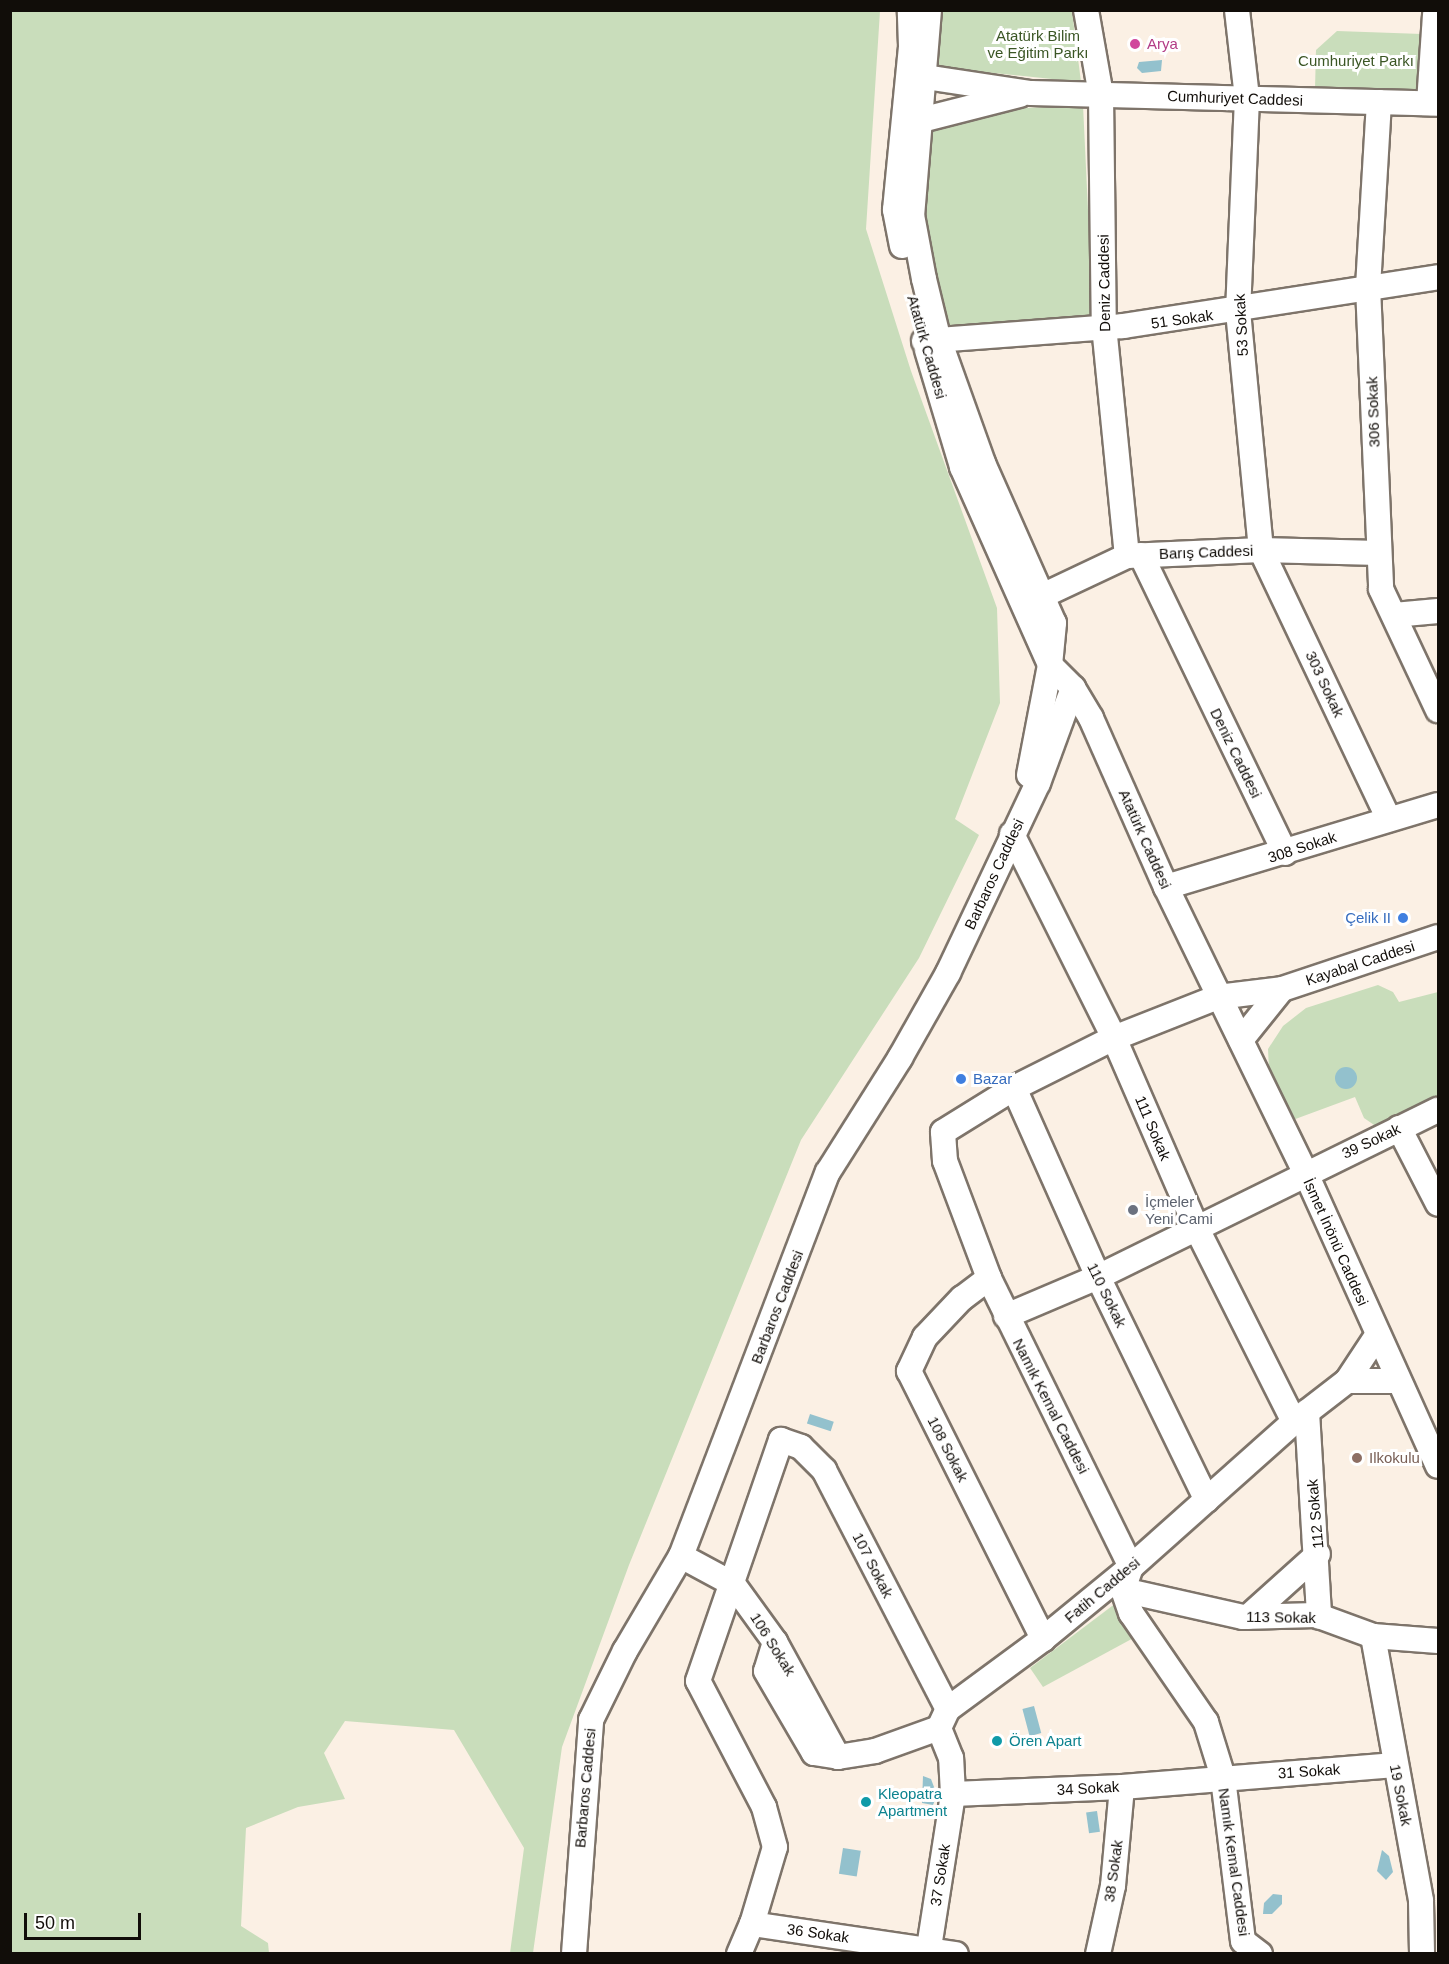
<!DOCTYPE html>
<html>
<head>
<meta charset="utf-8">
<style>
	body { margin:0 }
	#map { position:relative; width:1449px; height:1964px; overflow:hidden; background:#fbf0e4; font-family:Arial,sans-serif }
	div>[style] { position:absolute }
	.green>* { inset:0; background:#c9ddbb }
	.water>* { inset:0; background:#93c1cd; transform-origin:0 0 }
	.round { border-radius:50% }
	.roads { filter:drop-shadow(2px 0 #7e746a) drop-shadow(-2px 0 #7e746a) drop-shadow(0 2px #7e746a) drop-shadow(0 -2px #7e746a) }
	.minor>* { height:24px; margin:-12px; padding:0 12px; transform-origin:12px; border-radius:12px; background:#fff }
	.dots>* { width:16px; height:16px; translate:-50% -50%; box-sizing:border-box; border:3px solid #fff; border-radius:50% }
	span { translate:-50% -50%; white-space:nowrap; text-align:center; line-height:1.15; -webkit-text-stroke:6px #fff; paint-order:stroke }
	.park-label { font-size:15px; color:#3b5625 }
	.hotel-label { font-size:15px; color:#b23c85 }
	.left { translate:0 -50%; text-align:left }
	.street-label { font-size:15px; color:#110d09 }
	.shop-label { font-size:15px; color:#366cbe }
	.right { translate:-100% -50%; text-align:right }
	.worship-label { font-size:15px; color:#5b616d }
	.education-label { font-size:15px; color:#785e54 }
	.culture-label { font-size:15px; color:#0d838f }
	.frame { position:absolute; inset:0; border:12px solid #110d09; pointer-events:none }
	.scale { position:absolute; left:24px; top:1913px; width:117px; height:27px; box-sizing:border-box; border:3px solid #110d09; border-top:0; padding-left:8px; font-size:18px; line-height:21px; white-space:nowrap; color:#110d09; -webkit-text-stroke:4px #fff; paint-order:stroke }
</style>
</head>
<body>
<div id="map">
	<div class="green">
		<i style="clip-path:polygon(11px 10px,880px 11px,866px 229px,911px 371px,997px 608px,1000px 703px,955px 819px,979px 835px,919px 958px,801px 1140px,629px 1565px,562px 1747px,533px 1953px,510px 1953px,524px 1848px,454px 1730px,345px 1721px,324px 1753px,345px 1799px,298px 1807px,246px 1828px,241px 1926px,268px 1943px,269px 1953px,11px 1953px)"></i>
		<i style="clip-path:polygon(939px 11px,1072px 11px,1081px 82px,935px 67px)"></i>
		<i style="clip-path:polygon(1337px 31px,1422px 34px,1417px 92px,1315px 89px,1316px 50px)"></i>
		<i style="clip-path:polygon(1083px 105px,1093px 315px,945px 328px,921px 221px,931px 127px,1008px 109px)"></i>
		<i style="clip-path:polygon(1378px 985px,1393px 992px,1399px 1002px,1438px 992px,1438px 1102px,1377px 1127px,1364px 1118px,1355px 1097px,1290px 1121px,1269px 1070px,1268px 1049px,1283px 1026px,1306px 1008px)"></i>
		<i style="clip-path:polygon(1120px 1600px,1139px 1635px,1043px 1687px,1030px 1668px)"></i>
	</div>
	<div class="water">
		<i style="clip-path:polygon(1162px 60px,1161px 71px,1142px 73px,1137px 68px,1139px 62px)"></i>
		<i class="round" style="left:1335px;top:1067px;width:22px;height:22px"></i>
		<i style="left:810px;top:1414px;width:25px;height:10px;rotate:18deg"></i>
		<i style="left:1034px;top:1706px;width:28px;height:12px;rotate:75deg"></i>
		<i style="clip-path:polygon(923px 1776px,931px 1779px,937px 1795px,933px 1805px,922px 1803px)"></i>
		<i style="left:1097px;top:1811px;width:21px;height:11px;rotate:82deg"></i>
		<i style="left:843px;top:1848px;width:18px;height:26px;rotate:9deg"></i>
		<i style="clip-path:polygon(1382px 1850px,1389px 1856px,1393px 1872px,1386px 1880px,1377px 1871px)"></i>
		<i style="clip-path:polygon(1273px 1894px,1282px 1895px,1282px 1904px,1272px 1914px,1263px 1914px,1264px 1903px)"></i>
	</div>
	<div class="roads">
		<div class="minor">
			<i style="left:929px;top:10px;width:206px;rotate:94.7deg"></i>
			<i style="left:912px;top:215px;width:65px;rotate:79.4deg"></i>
			<i style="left:924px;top:279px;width:60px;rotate:76.4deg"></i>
			<i style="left:938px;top:337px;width:134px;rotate:70.3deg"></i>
			<i style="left:983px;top:463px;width:175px;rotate:66.1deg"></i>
			<i style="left:1054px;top:623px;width:42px;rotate:95.4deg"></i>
			<i style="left:1050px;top:665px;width:33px;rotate:45deg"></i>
			<i style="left:1073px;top:688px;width:35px;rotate:59deg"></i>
			<i style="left:1091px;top:718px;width:185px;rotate:66.1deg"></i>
			<i style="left:1166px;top:887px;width:322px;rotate:64deg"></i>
			<i style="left:1307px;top:1176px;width:318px;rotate:65.7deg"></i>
			<i style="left:1086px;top:10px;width:86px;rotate:80deg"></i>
			<i style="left:1101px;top:95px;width:231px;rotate:89.3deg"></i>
			<i style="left:1104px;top:326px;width:231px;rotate:84.3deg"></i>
			<i style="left:1237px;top:10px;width:89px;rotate:83.5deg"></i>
			<i style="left:1247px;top:98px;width:213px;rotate:92.4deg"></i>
			<i style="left:1238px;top:311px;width:240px;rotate:84.5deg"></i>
			<i style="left:1261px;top:550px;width:298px;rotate:64.6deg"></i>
			<i style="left:908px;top:80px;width:17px;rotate:-10deg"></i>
			<i style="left:925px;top:77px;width:107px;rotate:8.6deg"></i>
			<i style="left:1031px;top:93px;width:407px;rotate:1.5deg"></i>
			<i style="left:1379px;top:102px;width:185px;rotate:93.4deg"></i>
			<i style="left:1368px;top:287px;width:302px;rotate:87.5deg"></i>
			<i style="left:1381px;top:589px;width:134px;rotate:64.8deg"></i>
			<i style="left:1429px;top:103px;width:89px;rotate:-86.1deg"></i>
			<i style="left:911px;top:112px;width:13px;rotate:39deg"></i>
			<i style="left:921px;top:120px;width:102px;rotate:-14.2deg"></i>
			<i style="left:902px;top:246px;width:37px;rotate:-101deg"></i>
			<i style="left:895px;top:210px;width:165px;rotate:-84.4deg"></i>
			<i style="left:911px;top:46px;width:36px;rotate:-92deg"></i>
			<i style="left:924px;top:341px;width:200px;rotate:-4.3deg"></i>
			<i style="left:1123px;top:326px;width:319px;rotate:-8.8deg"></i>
			<i style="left:927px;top:350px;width:122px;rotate:73.3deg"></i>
			<i style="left:962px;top:467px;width:217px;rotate:66deg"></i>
			<i style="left:1050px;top:665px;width:112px;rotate:100.8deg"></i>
			<i style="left:1141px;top:555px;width:331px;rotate:64.2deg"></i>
			<i style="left:1042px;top:596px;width:94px;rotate:-25.2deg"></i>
			<i style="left:1127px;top:556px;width:134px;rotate:-2.6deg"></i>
			<i style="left:1261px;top:550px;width:118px;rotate:1.5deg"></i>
			<i style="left:1394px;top:615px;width:44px;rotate:-5.2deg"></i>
			<i style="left:1012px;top:834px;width:228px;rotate:63.4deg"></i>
			<i style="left:1114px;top:1038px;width:206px;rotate:66.5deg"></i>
			<i style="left:1196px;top:1227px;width:218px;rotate:63.3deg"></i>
			<i style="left:1166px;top:887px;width:284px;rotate:-16.8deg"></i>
			<i style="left:1241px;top:1040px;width:65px;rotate:-51.2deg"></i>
			<i style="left:1014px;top:1088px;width:207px;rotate:66deg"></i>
			<i style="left:1098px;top:1277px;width:248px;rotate:64deg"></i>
			<i style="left:1399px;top:1128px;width:85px;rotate:62.8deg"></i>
			<i style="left:989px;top:1278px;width:34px;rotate:143deg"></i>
			<i style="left:962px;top:1298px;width:54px;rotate:133.5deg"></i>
			<i style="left:925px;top:1337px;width:38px;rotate:115deg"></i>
			<i style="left:909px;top:1371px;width:300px;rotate:63.4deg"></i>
			<i style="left:1006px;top:1316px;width:100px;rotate:-23deg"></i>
			<i style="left:1098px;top:1277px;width:379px;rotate:-26.2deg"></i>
			<i style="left:1347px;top:1381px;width:51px"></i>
			<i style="left:1307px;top:1412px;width:205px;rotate:86.6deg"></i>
			<i style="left:681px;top:1556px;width:59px;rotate:28.3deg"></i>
			<i style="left:733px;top:1584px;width:72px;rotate:54.1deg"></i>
			<i style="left:775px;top:1642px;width:131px;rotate:61.3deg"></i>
			<i style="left:1123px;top:1590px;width:123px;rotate:12.7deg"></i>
			<i style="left:1243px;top:1617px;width:73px;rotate:-1.6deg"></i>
			<i style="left:1316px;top:1615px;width:61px;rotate:20.2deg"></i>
			<i style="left:1373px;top:1636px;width:65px;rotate:4.4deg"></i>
			<i style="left:1248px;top:1617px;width:94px;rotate:-42deg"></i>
			<i style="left:1373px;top:1636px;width:269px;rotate:79.7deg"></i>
			<i style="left:1421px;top:1901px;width:53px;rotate:88.9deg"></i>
			<i style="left:775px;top:1642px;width:30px;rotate:107deg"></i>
			<i style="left:766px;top:1671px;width:95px;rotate:59.7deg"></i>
			<i style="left:814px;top:1753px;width:24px;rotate:9deg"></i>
			<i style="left:838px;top:1757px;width:37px;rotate:-9deg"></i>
			<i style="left:875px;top:1751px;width:68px;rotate:-19.8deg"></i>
			<i style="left:939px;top:1728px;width:21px;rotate:-65deg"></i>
			<i style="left:948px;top:1709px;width:118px;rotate:-36.4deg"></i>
			<i style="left:1043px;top:1639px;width:114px;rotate:-39.3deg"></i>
			<i style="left:1131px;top:1567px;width:218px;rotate:-41.7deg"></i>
			<i style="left:1294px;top:1422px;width:67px;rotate:-37.7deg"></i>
			<i style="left:1347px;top:1381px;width:56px;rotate:-56.6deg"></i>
			<i style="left:953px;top:1794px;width:169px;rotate:-2.4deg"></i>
			<i style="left:1122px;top:1787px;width:274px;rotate:-4.6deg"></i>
			<i style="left:752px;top:1924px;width:206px;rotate:8.4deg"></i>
			<i style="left:574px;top:1954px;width:235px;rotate:-85.8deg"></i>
			<i style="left:591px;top:1720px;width:77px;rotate:-63.8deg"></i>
			<i style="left:625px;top:1651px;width:110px;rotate:-59.5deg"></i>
			<i style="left:681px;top:1556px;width:411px;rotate:-69.1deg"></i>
			<i style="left:828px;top:1172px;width:135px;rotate:-57.7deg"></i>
			<i style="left:900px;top:1058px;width:98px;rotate:-60.5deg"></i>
			<i style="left:948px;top:973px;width:210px;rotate:-64.7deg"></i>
			<i style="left:1038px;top:783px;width:101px;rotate:-69.8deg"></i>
			<i style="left:739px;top:1954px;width:33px;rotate:-67deg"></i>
			<i style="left:752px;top:1924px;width:80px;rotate:-73.4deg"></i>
			<i style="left:775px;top:1847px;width:41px;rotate:-105.4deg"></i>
			<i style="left:764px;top:1807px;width:142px;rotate:-117.6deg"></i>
			<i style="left:698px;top:1681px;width:255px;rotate:-71deg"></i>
			<i style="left:781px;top:1440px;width:21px;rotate:19deg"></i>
			<i style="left:801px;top:1447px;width:33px;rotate:45deg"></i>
			<i style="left:824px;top:1470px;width:269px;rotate:62.6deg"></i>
			<i style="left:928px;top:1954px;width:162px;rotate:-81.1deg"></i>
			<i style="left:953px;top:1794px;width:36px;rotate:-93deg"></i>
			<i style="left:951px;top:1758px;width:32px;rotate:-112deg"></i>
			<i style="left:1098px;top:1954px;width:70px;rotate:-77.6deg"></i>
			<i style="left:1113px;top:1886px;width:99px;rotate:-84.8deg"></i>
			<i style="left:1260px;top:1954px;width:21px;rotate:-143deg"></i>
			<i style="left:1243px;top:1941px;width:165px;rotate:-97deg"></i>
			<i style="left:1223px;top:1777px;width:58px;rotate:-107.2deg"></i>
			<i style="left:1206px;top:1722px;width:132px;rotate:-124.5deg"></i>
			<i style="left:1131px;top:1613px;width:24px;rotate:-109deg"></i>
			<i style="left:1123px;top:1590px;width:24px;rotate:-71deg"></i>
			<i style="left:1131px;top:1567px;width:322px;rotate:-116.2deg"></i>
			<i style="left:989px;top:1278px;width:125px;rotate:-110.6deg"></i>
			<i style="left:945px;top:1161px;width:29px;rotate:-94deg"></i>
			<i style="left:943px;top:1132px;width:84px;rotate:-31.8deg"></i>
			<i style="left:1014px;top:1088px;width:112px;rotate:-26.6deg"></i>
			<i style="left:1114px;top:1038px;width:112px;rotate:-21.5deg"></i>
			<i style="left:1218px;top:997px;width:64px;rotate:-7.1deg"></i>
			<i style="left:1282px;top:989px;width:164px;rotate:-18.4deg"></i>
		</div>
	</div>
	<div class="dots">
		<i style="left:1135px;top:44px;background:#d1479c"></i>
		<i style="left:1403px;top:918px;background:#3f7fe0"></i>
		<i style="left:961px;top:1079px;background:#3f7fe0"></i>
		<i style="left:1133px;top:1210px;background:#6b7280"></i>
		<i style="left:1357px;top:1458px;background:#8d6e63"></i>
		<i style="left:997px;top:1741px;background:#0f9aa8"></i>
		<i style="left:866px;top:1802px;background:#0f9aa8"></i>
	</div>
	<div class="park-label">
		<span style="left:1038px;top:44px">Atatürk Bilim<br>ve Eğitim Parkı</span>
		<span style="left:1356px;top:61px">Cumhuriyet Parkı</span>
	</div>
	<div class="hotel-label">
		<span class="left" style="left:1147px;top:44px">Arya</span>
	</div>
	<div class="street-label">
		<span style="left:1235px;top:98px;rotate:2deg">Cumhuriyet Caddesi</span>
		<span style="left:1104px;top:283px;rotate:-91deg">Deniz Caddesi</span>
		<span style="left:1182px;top:319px;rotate:-8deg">51 Sokak</span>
		<span style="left:1241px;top:325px;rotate:-93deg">53 Sokak</span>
		<span style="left:927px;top:347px;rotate:74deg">Atatürk Caddesi</span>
		<span style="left:1373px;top:412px;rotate:-92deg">306 Sokak</span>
		<span style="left:1206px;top:552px;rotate:-2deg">Barış Caddesi</span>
		<span style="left:1325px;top:684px;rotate:65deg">303 Sokak</span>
		<span style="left:1236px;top:753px;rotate:64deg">Deniz Caddesi</span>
		<span style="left:1145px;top:839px;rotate:66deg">Atatürk Caddesi</span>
		<span style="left:1302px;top:847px;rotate:-18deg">308 Sokak</span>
		<span style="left:994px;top:874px;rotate:-65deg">Barbaros Caddesi</span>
		<span style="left:1360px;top:963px;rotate:-18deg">Kayabal Caddesi</span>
		<span style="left:1153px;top:1128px;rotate:67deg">111 Sokak</span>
		<span style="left:1371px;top:1141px;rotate:-25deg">39 Sokak</span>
		<span style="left:1336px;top:1242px;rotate:66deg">İsmet İnönü Caddesi</span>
		<span style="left:1107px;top:1295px;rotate:64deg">110 Sokak</span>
		<span style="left:777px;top:1307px;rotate:-69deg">Barbaros Caddesi</span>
		<span style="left:1051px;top:1406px;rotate:63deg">Namık Kemal Caddesi</span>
		<span style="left:948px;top:1449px;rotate:63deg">108 Sokak</span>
		<span style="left:1315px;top:1514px;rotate:-95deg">112 Sokak</span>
		<span style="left:873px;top:1565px;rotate:63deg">107 Sokak</span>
		<span style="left:1102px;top:1590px;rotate:-40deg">Fatih Caddesi</span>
		<span style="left:1281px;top:1617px;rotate:1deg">113 Sokak</span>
		<span style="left:773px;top:1644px;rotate:58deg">106 Sokak</span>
		<span style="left:1309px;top:1771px;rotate:-4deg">31 Sokak</span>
		<span style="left:585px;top:1788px;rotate:-85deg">Barbaros Caddesi</span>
		<span style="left:1088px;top:1788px;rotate:-3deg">34 Sokak</span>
		<span style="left:1401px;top:1795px;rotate:79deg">19 Sokak</span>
		<span style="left:1234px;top:1862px;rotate:82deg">Namık Kemal Caddesi</span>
		<span style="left:1113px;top:1871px;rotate:-82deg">38 Sokak</span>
		<span style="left:940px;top:1875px;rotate:-81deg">37 Sokak</span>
		<span style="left:818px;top:1933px;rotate:8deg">36 Sokak</span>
	</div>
	<div class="shop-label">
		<span class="right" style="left:1391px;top:918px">Çelik II</span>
		<span class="left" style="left:973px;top:1079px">Bazar</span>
	</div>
	<div class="worship-label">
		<span class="left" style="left:1145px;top:1210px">İçmeler<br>Yeni Cami</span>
	</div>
	<div class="education-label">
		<span class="left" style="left:1369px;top:1458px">Ilkokulu</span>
	</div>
	<div class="culture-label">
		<span class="left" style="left:1009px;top:1741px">Ören Apart</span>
		<span class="left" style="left:878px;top:1802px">Kleopatra<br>Apartment</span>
	</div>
	<div class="frame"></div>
	<div class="scale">50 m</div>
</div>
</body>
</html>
